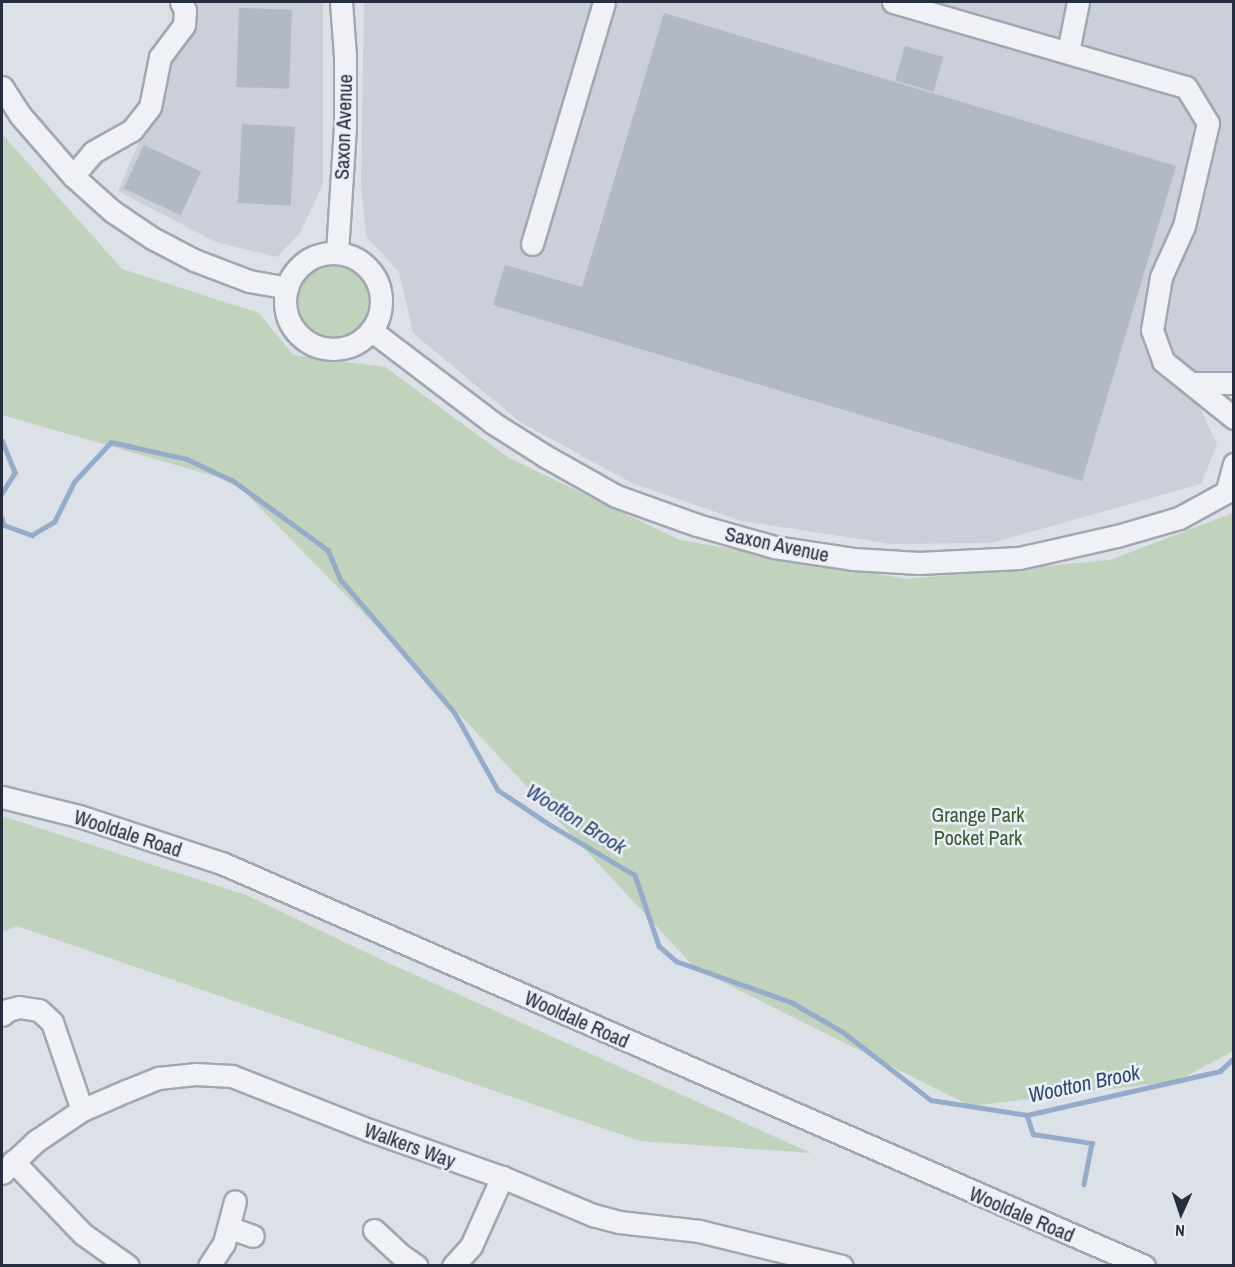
<!DOCTYPE html>
<html>
<head>
<meta charset="utf-8">
<style>
	body { margin:0 }
	#map { position:relative; width:1235px; height:1267px; overflow:hidden; background:#dce0e7; font-family:"Archivo Narrow",sans-serif }
	div>[style] { position:absolute }
	.built>* { inset:0; background:#cacfda }
	.green>* { inset:0; background:#c1d2bd }
	.round { border-radius:50% }
	.stream>* { height:4.5px; margin:-2.25px; padding:0 2.25px; transform-origin:2.25px; border-radius:2.25px; background:#94acca }
	.building>* { inset:0; background:#b3b9c4; transform-origin:0 0 }
	.roads { filter:drop-shadow(2px 0 #a1a7b1) drop-shadow(-2px 0 #a1a7b1) drop-shadow(0 2px #a1a7b1) drop-shadow(0 -2px #a1a7b1) }
	.minor>* { height:21px; margin:-10.5px; padding:0 10.5px; transform-origin:10.5px; border-radius:10.5px; background:#eff1f6 }
	.minor>.ring { margin:-10.5px; padding:0; box-sizing:content-box; background:none; border:21px solid #eff1f6; border-radius:50% }
	span { translate:-50% -50%; white-space:nowrap; text-align:center; line-height:1.15; -webkit-text-stroke:5px #ebeff5; paint-order:stroke }
	.street-label { font-size:20px; color:#252d3f }
	.park-label { font-size:20px; color:#375b31 }
	.water-label { font-size:21px; color:#2d4a75; font-style:italic }
	.frame { position:absolute; inset:0; border:3px solid #252d3f; pointer-events:none }
	.north { position:absolute; left:1151px; top:1183px; width:60px; height:60px; -webkit-text-stroke:4px #ebeff5; paint-order:stroke; rotate:183deg; font-size:16px; font-weight:700; line-height:24px; text-align:center; color:#252d3f }
	.north::after { content:''; display:block; margin:auto; width:21px; height:27px; background:#252d3f; clip-path:polygon(50% 0,100% 100%,50% 72%,0 100%) }
</style>
</head>
<body>
<div id="map">
	<div class="built">
		<i style="clip-path:polygon(199px 2px,323px 2px,323px 184px,300px 233px,277px 257px,216px 242px,118px 191px)"></i>
		<i style="clip-path:polygon(364px 2px,1233px 2px,1233px 371px,1202px 377px,1198px 403px,1217px 445px,1201px 484px,991px 543px,892px 544px,742px 521px,634px 484px,520px 422px,413px 333px,399px 272px,366px 236px,361px 185px)"></i>
	</div>
	<div class="green">
		<i style="clip-path:polygon(2px 134px,122px 269px,259px 313px,293px 355px,385px 367px,509px 458px,680px 540px,907px 579px,1110px 560px,1233px 513px,1233px 1051px,1177px 1081px,971px 1106px,695px 968px,414px 665px,235px 482px,2px 415px)"></i>
		<i class="round" style="left:297px;top:265px;width:72px;height:72px"></i>
		<i style="clip-path:polygon(2px 816px,246px 895px,382px 960px,811px 1153px,640px 1141px,17px 926px,2px 932px)"></i>
	</div>
	<div class="stream">
		<i style="left:2px;top:440px;width:35px;rotate:68deg"></i>
		<i style="left:15px;top:473px;width:25px;rotate:122deg"></i>
		<i style="left:2px;top:518px;width:7px;rotate:74deg"></i>
		<i style="left:4px;top:525px;width:30px;rotate:20deg"></i>
		<i style="left:32px;top:535px;width:26px;rotate:-31deg"></i>
		<i style="left:54px;top:522px;width:45px;rotate:-63.4deg"></i>
		<i style="left:74px;top:482px;width:54px;rotate:-47.2deg"></i>
		<i style="left:111px;top:442px;width:78px;rotate:12.6deg"></i>
		<i style="left:187px;top:459px;width:53px;rotate:25.6deg"></i>
		<i style="left:235px;top:482px;width:115px;rotate:36.2deg"></i>
		<i style="left:328px;top:550px;width:33px;rotate:67deg"></i>
		<i style="left:341px;top:580px;width:175px;rotate:49.4deg"></i>
		<i style="left:455px;top:713px;width:88px;rotate:60.8deg"></i>
		<i style="left:498px;top:790px;width:65px;rotate:33.7deg"></i>
		<i style="left:552px;top:826px;width:96px;rotate:30.6deg"></i>
		<i style="left:635px;top:875px;width:75px;rotate:71.3deg"></i>
		<i style="left:659px;top:946px;width:23px;rotate:41deg"></i>
		<i style="left:676px;top:961px;width:124px;rotate:19.7deg"></i>
		<i style="left:793px;top:1003px;width:58px;rotate:30.1deg"></i>
		<i style="left:843px;top:1032px;width:111px;rotate:37.7deg"></i>
		<i style="left:931px;top:1100px;width:97px;rotate:8.9deg"></i>
		<i style="left:1027px;top:1115px;width:198px;rotate:-12.8deg"></i>
		<i style="left:1220px;top:1071px;width:19px;rotate:-43deg"></i>
		<i style="left:1027px;top:1115px;width:20px;rotate:72deg"></i>
		<i style="left:1033px;top:1134px;width:60px;rotate:8.7deg"></i>
		<i style="left:1092px;top:1143px;width:42px;rotate:101deg"></i>
	</div>
	<div class="building">
		<i style="left:239px;top:8px;width:53px;height:79px;rotate:2deg"></i>
		<i style="clip-path:polygon(664px 13px,1176px 166px,1082px 481px,493px 305px,505px 265px,582px 287px)"></i>
		<i style="left:905px;top:46px;width:40px;height:36px;rotate:16deg"></i>
		<i style="left:242px;top:124px;width:53px;height:79px;rotate:3deg"></i>
		<i style="left:144px;top:145px;width:63px;height:48px;rotate:25deg"></i>
	</div>
	<div class="roads">
		<div class="minor">
			<i style="left:893px;top:2px;width:305px;rotate:16.2deg"></i>
			<i style="left:1186px;top:87px;width:42px;rotate:58.6deg"></i>
			<i style="left:1208px;top:123px;width:106px;rotate:103.1deg"></i>
			<i style="left:1184px;top:226px;width:56px;rotate:114.3deg"></i>
			<i style="left:1161px;top:277px;width:54px;rotate:99.6deg"></i>
			<i style="left:1152px;top:330px;width:33px;rotate:70deg"></i>
			<i style="left:1163px;top:361px;width:91px;rotate:38.8deg"></i>
			<i style="left:1068px;top:52px;width:51px;rotate:-78.7deg"></i>
			<i style="left:2px;top:87px;width:33px;rotate:57deg"></i>
			<i style="left:20px;top:115px;width:81px;rotate:49deg"></i>
			<i style="left:73px;top:176px;width:52px;rotate:41.9deg"></i>
			<i style="left:112px;top:211px;width:48px;rotate:34deg"></i>
			<i style="left:152px;top:238px;width:47px;rotate:27.6deg"></i>
			<i style="left:194px;top:260px;width:59px;rotate:20.9deg"></i>
			<i style="left:249px;top:281px;width:39px;rotate:10deg"></i>
			<i style="left:73px;top:176px;width:31px;rotate:-50deg"></i>
			<i style="left:93px;top:152px;width:45px;rotate:-29.4deg"></i>
			<i style="left:132px;top:130px;width:29px;rotate:-52deg"></i>
			<i style="left:150px;top:107px;width:51px;rotate:-78.7deg"></i>
			<i style="left:160px;top:57px;width:40px;rotate:-53deg"></i>
			<i style="left:184px;top:25px;width:15px;rotate:-86deg"></i>
			<i style="left:185px;top:10px;width:9px;rotate:-117deg"></i>
			<i style="left:532px;top:244px;width:252px;rotate:-73.4deg"></i>
			<i class="ring" style="left:285px;top:253px;width:75px;height:75px"></i>
			<i style="left:337px;top:253px;width:128px;rotate:-86.4deg"></i>
			<i style="left:345px;top:125px;width:69px;rotate:-90deg"></i>
			<i style="left:345px;top:56px;width:54px;rotate:-94.2deg"></i>
			<i style="left:372px;top:331px;width:152px;rotate:37.2deg"></i>
			<i style="left:493px;top:423px;width:62px;rotate:32.4deg"></i>
			<i style="left:545px;top:456px;width:81px;rotate:29.4deg"></i>
			<i style="left:616px;top:496px;width:86px;rotate:19.7deg"></i>
			<i style="left:697px;top:525px;width:80px;rotate:15.9deg"></i>
			<i style="left:774px;top:547px;width:80px;rotate:8.6deg"></i>
			<i style="left:853px;top:559px;width:66px;rotate:3.5deg"></i>
			<i style="left:919px;top:563px;width:100px;rotate:-2.9deg"></i>
			<i style="left:1019px;top:558px;width:100px;rotate:-12.7deg"></i>
			<i style="left:1117px;top:536px;width:65px;rotate:-16.2deg"></i>
			<i style="left:1179px;top:518px;width:63px;rotate:-28.6deg"></i>
			<i style="left:1192px;top:383px;width:42px"></i>
			<i style="left:1227px;top:490px;width:27px;rotate:-75deg"></i>
			<i style="left:2px;top:797px;width:79px;rotate:13.9deg"></i>
			<i style="left:79px;top:816px;width:153px;rotate:18.3deg"></i>
			<i style="left:224px;top:864px;width:1004px;rotate:23.6deg"></i>
			<i style="left:2px;top:1015px;width:8px;rotate:-40deg"></i>
			<i style="left:8px;top:1010px;width:11px;rotate:-15deg"></i>
			<i style="left:19px;top:1007px;width:20px;rotate:9deg"></i>
			<i style="left:39px;top:1010px;width:18px;rotate:43deg"></i>
			<i style="left:52px;top:1022px;width:93px;rotate:71.2deg"></i>
			<i style="left:13px;top:1161px;width:101px;rotate:46.2deg"></i>
			<i style="left:83px;top:1234px;width:55px;rotate:35.4deg"></i>
			<i style="left:2px;top:1173px;width:47px;rotate:-43.3deg"></i>
			<i style="left:36px;top:1141px;width:55px;rotate:-34deg"></i>
			<i style="left:82px;top:1110px;width:48px;rotate:-23.4deg"></i>
			<i style="left:126px;top:1091px;width:35px;rotate:-22deg"></i>
			<i style="left:158px;top:1078px;width:37px;rotate:-6deg"></i>
			<i style="left:195px;top:1074px;width:37px;rotate:3deg"></i>
			<i style="left:232px;top:1076px;width:147px;rotate:21.5deg"></i>
			<i style="left:369px;top:1130px;width:141px;rotate:19.5deg"></i>
			<i style="left:502px;top:1177px;width:99px;rotate:22.7deg"></i>
			<i style="left:593px;top:1215px;width:27px;rotate:15deg"></i>
			<i style="left:619px;top:1222px;width:81px;rotate:6.4deg"></i>
			<i style="left:699px;top:1231px;width:147px;rotate:13.8deg"></i>
			<i style="left:230px;top:1228px;width:24px;rotate:19deg"></i>
			<i style="left:374px;top:1230px;width:37px;rotate:43deg"></i>
			<i style="left:401px;top:1255px;width:19px;rotate:35deg"></i>
			<i style="left:209px;top:1266px;width:27px;rotate:-57deg"></i>
			<i style="left:224px;top:1243px;width:43px;rotate:-75.3deg"></i>
			<i style="left:453px;top:1266px;width:27px;rotate:-48deg"></i>
			<i style="left:471px;top:1246px;width:76px;rotate:-65.8deg"></i>
		</div>
	</div>
	<div class="street-label">
		<span style="left:343px;top:127px;rotate:-88deg">Saxon Avenue</span>
		<span style="left:777px;top:544px;rotate:12deg">Saxon Avenue</span>
		<span style="left:128px;top:833px;rotate:18deg">Wooldale Road</span>
		<span style="left:577px;top:1019px;rotate:24deg">Wooldale Road</span>
		<span style="left:410px;top:1145px;rotate:20deg">Walkers Way</span>
		<span style="left:1022px;top:1214px;rotate:23deg">Wooldale Road</span>
	</div>
	<div class="park-label">
		<span style="left:978px;top:826px">Grange Park<br>Pocket Park</span>
	</div>
	<div class="water-label">
		<span style="left:576px;top:819px;rotate:32deg">Wootton Brook</span>
		<span style="left:1084px;top:1084px;rotate:-12deg">Wootton Brook</span>
	</div>
	<div class="frame"></div>
	<div class="north">N</div>
</div>
</body>
</html>
